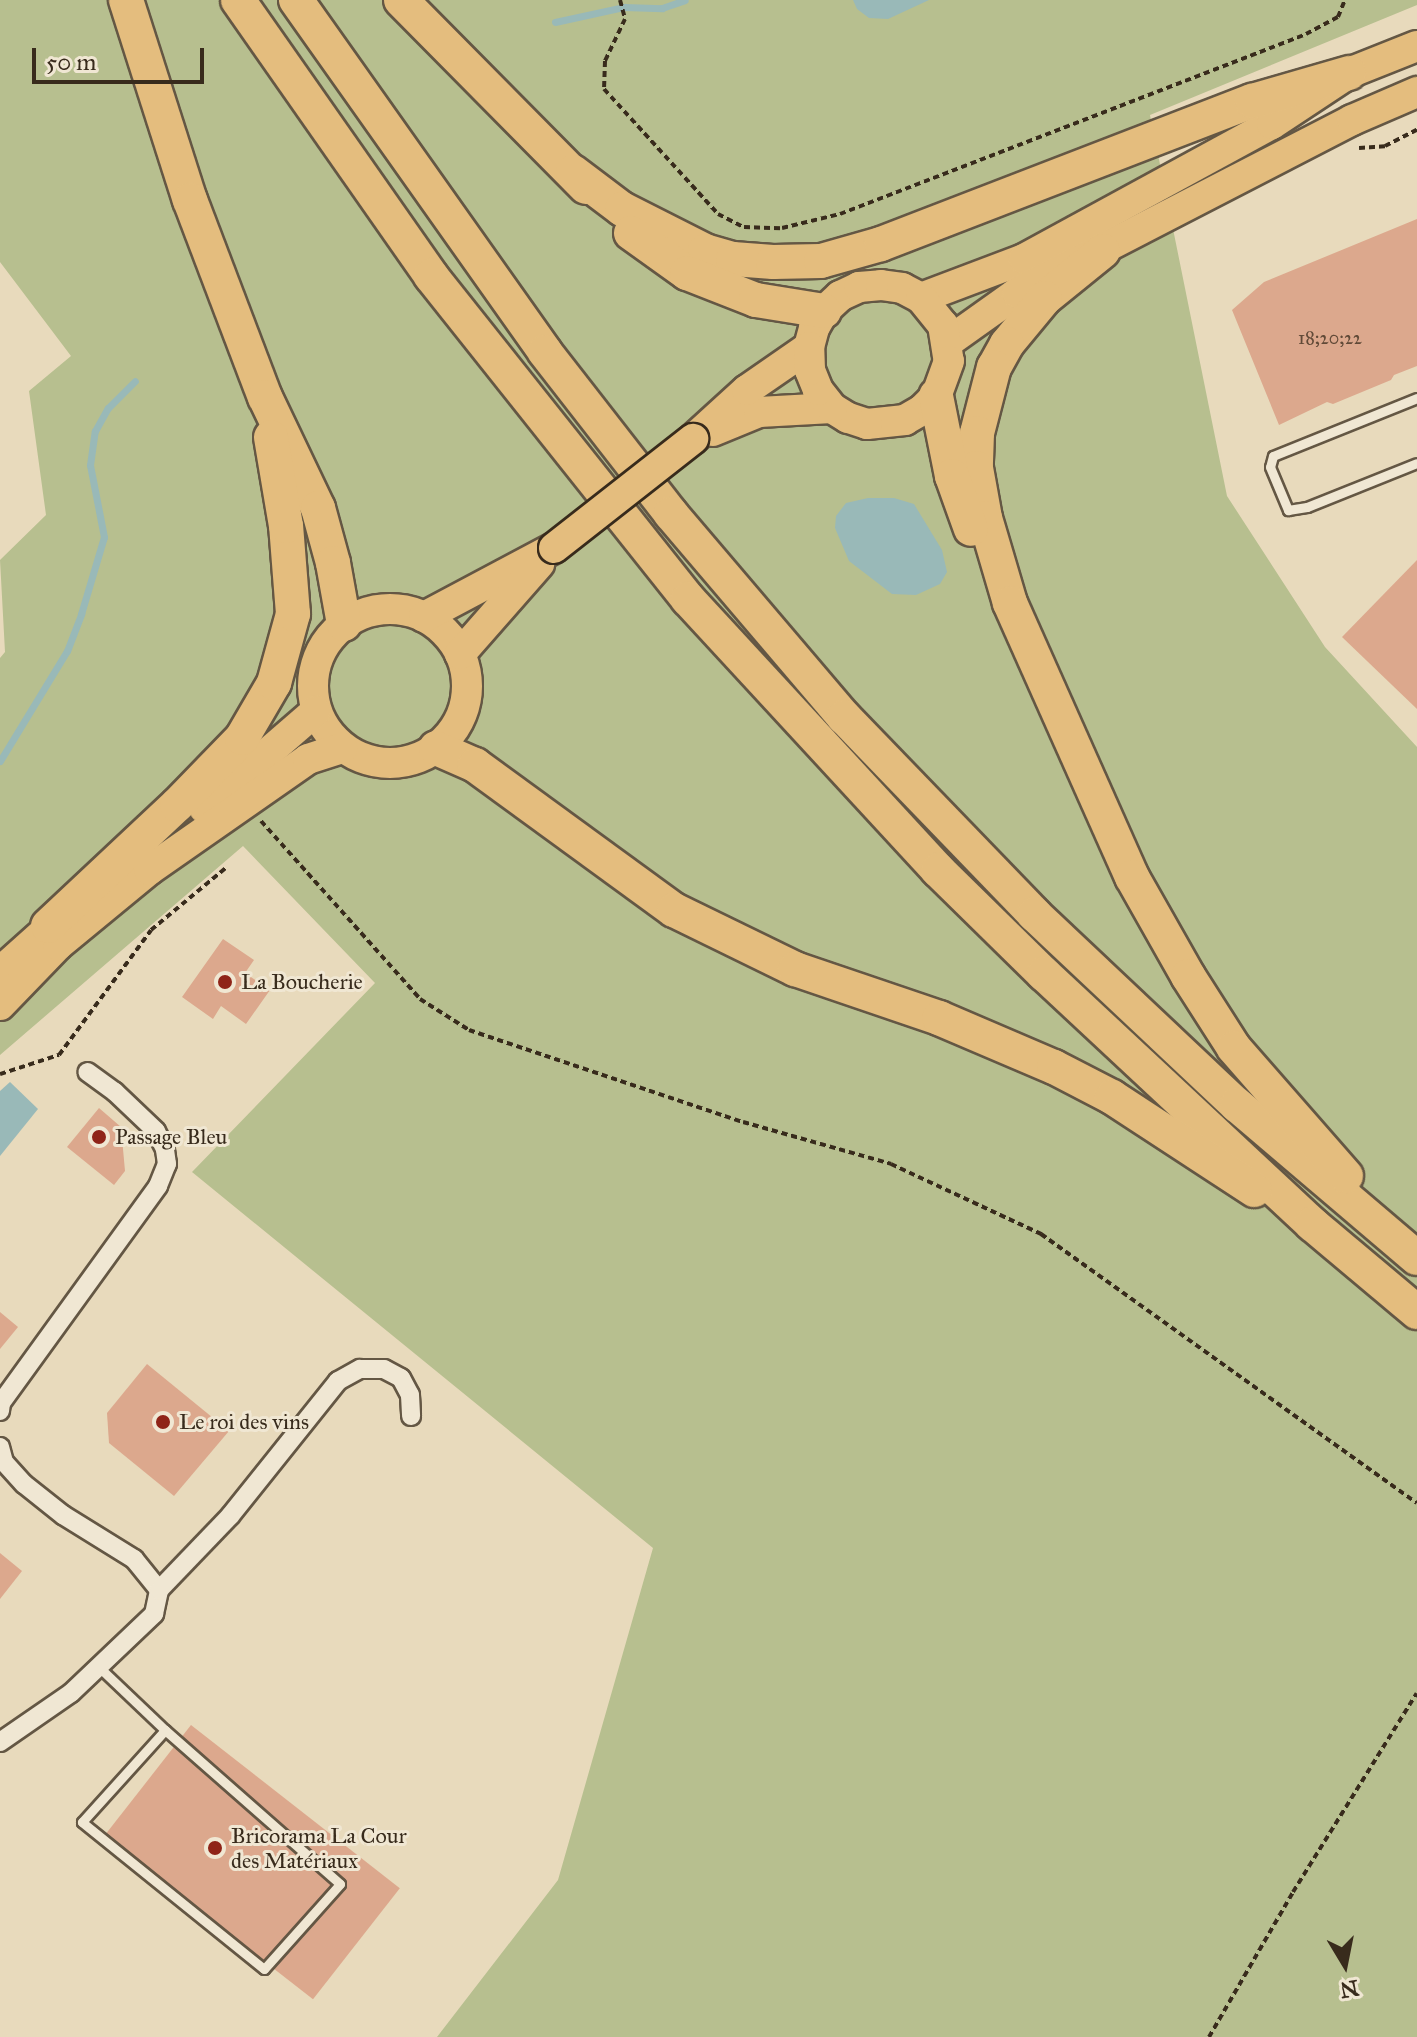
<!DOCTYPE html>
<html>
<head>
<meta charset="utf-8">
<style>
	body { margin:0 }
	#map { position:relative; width:1417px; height:2037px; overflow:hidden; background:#e8dabc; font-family:"IM FELL Great Primer",serif }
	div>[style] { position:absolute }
	.green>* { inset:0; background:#b7bf8f }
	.water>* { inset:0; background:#99b9b8 }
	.stream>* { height:7px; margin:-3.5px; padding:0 3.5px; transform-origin:3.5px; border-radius:3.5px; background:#99b9b8 }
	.building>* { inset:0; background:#dca88d; transform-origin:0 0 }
	.path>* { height:4px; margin-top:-2px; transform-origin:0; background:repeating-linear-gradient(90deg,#382b1c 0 6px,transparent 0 10px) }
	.roads { filter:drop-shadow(2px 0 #645744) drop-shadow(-2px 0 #645744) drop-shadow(0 2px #645744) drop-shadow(0 -2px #645744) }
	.lane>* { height:9px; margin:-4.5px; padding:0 4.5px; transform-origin:4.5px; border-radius:4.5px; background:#f0e7d3 }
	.street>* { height:18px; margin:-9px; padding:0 9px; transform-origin:9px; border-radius:9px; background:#f0e7d3 }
	.primary>* { height:30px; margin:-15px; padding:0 15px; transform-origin:15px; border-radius:15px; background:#e4bd7e }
	.primary>.ring { margin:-15px; padding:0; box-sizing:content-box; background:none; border:30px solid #e4bd7e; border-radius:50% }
	.highway>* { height:34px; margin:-17px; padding:0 17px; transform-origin:17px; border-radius:17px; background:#e4bd7e }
	.bridges { filter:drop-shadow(2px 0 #382b1c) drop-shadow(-2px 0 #382b1c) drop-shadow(0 2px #382b1c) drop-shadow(0 -2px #382b1c) }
	.primary-bridge>* { height:30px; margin:-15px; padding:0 15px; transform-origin:15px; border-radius:15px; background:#e4bd7e }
	.dots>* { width:22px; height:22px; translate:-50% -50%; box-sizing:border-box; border:4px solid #f0e7d3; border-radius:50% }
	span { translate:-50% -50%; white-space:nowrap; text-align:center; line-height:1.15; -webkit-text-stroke:6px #f0e7d3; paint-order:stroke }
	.number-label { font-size:18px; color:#614a38 }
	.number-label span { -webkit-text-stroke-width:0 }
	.poi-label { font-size:22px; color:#382b1c }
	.left { translate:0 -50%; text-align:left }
	.north { position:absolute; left:1305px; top:1925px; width:80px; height:80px; -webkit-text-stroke:6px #f0e7d3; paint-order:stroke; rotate:170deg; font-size:22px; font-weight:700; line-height:32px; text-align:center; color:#382b1c }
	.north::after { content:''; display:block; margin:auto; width:28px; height:36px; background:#382b1c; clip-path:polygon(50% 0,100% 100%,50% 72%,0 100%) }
	.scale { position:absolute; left:32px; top:48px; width:172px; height:36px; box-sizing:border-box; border:4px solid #382b1c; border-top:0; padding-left:10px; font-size:24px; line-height:28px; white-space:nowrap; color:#382b1c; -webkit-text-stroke:6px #f0e7d3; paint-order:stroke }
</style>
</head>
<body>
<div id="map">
	<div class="green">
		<i style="clip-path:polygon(0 0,1417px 0,1417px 5px,1150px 115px,1227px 496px,1325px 647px,1417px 747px,1417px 2037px,437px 2037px,558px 1880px,653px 1548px,192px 1172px,375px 983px,243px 846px,0 1055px,0 658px,5px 652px,0 560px,46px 515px,29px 391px,71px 356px,0 262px)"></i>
	</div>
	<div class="water">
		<i style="clip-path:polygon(853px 0,929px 0,888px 19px,869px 18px,857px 9px)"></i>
		<i style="clip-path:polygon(868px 498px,894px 498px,914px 504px,942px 550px,947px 572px,940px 584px,916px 595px,892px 594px,849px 561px,835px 528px,836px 516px,846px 503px)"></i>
		<i style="clip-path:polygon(10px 1082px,38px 1109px,0 1156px,0 1091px)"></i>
	</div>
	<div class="stream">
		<i style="left:555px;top:22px;width:71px;rotate:-12.3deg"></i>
		<i style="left:624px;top:7px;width:38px;rotate:2deg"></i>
		<i style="left:662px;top:8px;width:24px;rotate:-19deg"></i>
		<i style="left:0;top:761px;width:129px;rotate:-58.7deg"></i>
		<i style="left:67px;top:651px;width:40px;rotate:-69deg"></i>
		<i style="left:81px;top:614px;width:80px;rotate:-73.4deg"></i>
		<i style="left:104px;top:537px;width:73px;rotate:-101deg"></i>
		<i style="left:90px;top:465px;width:34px;rotate:-82deg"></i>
		<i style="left:95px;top:431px;width:26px;rotate:-61deg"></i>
		<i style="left:108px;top:408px;width:38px;rotate:-45deg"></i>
	</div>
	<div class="building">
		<i style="clip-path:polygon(1417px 219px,1417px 366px,1394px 375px,1391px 380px,1333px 404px,1327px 402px,1279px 425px,1232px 310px,1264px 282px)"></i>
		<i style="clip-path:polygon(1417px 560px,1417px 709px,1342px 637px)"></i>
		<i style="clip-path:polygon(223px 939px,254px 960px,245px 973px,270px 990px,246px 1024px,221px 1006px,213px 1019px,182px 997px)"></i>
		<i style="clip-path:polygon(99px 1108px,121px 1127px,125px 1171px,114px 1185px,67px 1147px)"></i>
		<i style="clip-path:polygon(0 1312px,18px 1327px,0 1349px)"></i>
		<i style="clip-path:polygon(147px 1364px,229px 1431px,174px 1496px,109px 1443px,107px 1413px)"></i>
		<i style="clip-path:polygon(0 1553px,22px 1571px,0 1599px)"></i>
		<i style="left:191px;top:1725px;width:265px;height:141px;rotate:38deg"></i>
	</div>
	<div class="path">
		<i style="left:620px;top:0;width:20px;rotate:75deg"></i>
		<i style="left:625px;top:19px;width:47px;rotate:115.5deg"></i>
		<i style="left:605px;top:61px;width:28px;rotate:92deg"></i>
		<i style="left:604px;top:89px;width:169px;rotate:47.6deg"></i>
		<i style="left:718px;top:214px;width:29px;rotate:27deg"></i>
		<i style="left:744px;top:227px;width:38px;rotate:2deg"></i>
		<i style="left:782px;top:228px;width:60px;rotate:-13.6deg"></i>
		<i style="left:840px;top:214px;width:500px;rotate:-21.1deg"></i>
		<i style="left:1306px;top:34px;width:36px;rotate:-28deg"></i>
		<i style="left:1338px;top:17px;width:18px;rotate:-68deg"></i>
		<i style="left:1359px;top:148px;width:26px;rotate:-4deg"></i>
		<i style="left:1385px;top:146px;width:36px;rotate:-27deg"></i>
		<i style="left:261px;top:821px;width:239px;rotate:48.2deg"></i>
		<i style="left:420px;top:999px;width:58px;rotate:32.3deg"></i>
		<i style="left:469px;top:1030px;width:289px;rotate:18.6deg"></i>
		<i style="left:743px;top:1122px;width:154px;rotate:15.8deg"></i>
		<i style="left:891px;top:1164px;width:166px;rotate:25deg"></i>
		<i style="left:1041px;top:1234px;width:462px;rotate:35.6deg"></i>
		<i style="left:0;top:1074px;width:62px;rotate:-17.9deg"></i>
		<i style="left:59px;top:1055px;width:155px;rotate:-53.6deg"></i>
		<i style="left:151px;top:930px;width:99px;rotate:-39.7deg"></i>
		<i style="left:1209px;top:2037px;width:168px;rotate:-59.9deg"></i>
		<i style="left:1293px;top:1892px;width:234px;rotate:-58.1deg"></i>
	</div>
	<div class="roads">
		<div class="lane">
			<i style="left:1417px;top:398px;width:155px;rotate:158.1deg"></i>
			<i style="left:1273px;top:456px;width:11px;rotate:105deg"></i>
			<i style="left:1270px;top:467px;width:47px;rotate:67.3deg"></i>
			<i style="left:1288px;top:510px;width:19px;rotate:-9deg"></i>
			<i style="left:1307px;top:507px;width:118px;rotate:-21.8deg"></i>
			<i style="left:100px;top:1668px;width:90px;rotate:43.6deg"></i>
			<i style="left:165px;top:1730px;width:233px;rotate:41.3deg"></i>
			<i style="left:340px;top:1884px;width:114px;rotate:131.8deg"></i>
			<i style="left:264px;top:1969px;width:234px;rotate:-141.1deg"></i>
			<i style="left:82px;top:1822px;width:124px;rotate:-47.9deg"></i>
		</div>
		<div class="street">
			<i style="left:0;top:1411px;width:8px;rotate:-83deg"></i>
			<i style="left:1px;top:1403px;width:268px;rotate:-54.1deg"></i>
			<i style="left:158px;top:1186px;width:24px;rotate:-68deg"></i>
			<i style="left:167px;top:1164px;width:15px;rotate:-98deg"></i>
			<i style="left:165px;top:1149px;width:20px;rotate:-117deg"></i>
			<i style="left:156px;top:1131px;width:57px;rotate:-136.4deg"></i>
			<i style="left:115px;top:1092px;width:34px;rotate:-144deg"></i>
			<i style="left:0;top:1447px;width:16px;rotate:75deg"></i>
			<i style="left:4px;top:1462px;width:30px;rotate:48deg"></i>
			<i style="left:24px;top:1484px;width:50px;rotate:38.5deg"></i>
			<i style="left:63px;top:1515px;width:84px;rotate:31.8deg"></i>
			<i style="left:134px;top:1559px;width:40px;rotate:51deg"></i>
			<i style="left:0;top:1742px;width:86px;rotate:-34.6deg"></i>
			<i style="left:71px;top:1693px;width:115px;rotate:-43.6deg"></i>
			<i style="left:154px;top:1614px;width:25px;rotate:-78deg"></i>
			<i style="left:159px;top:1590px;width:103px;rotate:-46.2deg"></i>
			<i style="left:230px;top:1516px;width:173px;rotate:-51.3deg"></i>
			<i style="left:338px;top:1381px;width:25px;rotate:-29deg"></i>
			<i style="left:360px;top:1369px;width:24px"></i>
			<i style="left:384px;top:1369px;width:19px;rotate:28deg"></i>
			<i style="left:401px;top:1378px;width:19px;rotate:62deg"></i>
			<i style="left:410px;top:1395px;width:21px;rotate:87deg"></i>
		</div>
		<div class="primary">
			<i style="left:921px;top:298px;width:110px;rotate:-20.7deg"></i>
			<i style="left:1024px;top:259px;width:282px;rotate:-28.6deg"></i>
			<i style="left:1272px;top:124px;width:92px;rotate:-33.5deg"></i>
			<i style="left:1349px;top:73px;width:73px;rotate:-21.7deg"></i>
			<i style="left:948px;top:342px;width:85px;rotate:-35.4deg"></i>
			<i style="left:1017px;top:293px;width:377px;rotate:-27.3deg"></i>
			<i style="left:1352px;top:120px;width:71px;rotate:-23.3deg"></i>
			<i style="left:713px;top:431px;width:50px;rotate:-22.4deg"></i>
			<i style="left:759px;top:412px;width:73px;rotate:-3.1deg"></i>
			<i style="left:693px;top:439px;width:73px;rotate:-42.2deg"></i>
			<i style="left:747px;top:390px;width:75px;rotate:-34.7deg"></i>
			<i style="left:809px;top:347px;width:20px;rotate:-75deg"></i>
			<i style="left:814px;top:328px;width:20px;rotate:-60deg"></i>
			<i style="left:824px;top:311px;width:22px;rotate:-43deg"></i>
			<i style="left:840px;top:296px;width:21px;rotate:-25deg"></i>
			<i style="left:859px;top:287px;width:22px;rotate:-5deg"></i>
			<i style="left:881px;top:285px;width:21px;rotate:8deg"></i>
			<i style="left:902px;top:288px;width:21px;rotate:28deg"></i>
			<i style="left:921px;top:298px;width:35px;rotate:51deg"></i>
			<i style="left:943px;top:325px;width:36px;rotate:81deg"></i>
			<i style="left:949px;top:361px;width:37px;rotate:110deg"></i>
			<i style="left:936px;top:396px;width:20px;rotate:135deg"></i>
			<i style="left:922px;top:410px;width:20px;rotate:150deg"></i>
			<i style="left:905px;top:420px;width:38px;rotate:174deg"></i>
			<i style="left:867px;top:424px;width:20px;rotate:-162deg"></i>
			<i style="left:848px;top:418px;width:19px;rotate:-148deg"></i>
			<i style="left:832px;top:408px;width:23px;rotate:-128deg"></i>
			<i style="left:818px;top:390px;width:22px;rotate:-112deg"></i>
			<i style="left:810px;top:370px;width:23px;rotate:-92deg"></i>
			<i class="ring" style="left:313px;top:609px;width:124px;height:124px"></i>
			<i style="left:424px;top:617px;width:147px;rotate:-28deg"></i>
			<i style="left:460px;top:654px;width:120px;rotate:-48.7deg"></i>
			<i style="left:204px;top:808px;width:148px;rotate:-40.9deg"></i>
			<i style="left:0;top:972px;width:90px;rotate:-41.8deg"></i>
			<i style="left:0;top:1005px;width:83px;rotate:-46deg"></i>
			<i style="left:58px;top:945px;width:118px;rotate:-39.5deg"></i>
			<i style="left:149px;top:870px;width:194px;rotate:-34.9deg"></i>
			<i style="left:308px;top:759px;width:36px;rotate:-18deg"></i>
		</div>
		<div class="highway">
			<i style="left:126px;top:0;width:210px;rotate:72.3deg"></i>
			<i style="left:190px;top:200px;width:211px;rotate:69.2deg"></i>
			<i style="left:265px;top:397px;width:123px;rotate:64.5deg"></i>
			<i style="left:318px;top:508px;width:57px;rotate:74.7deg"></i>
			<i style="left:333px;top:563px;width:62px;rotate:79.8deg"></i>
			<i style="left:238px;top:0;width:337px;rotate:55deg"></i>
			<i style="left:431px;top:276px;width:413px;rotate:51.5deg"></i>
			<i style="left:688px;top:599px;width:369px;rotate:47.3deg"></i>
			<i style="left:938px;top:870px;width:148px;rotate:44.5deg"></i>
			<i style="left:1044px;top:974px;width:367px;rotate:43deg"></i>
			<i style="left:1312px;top:1224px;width:137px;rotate:40deg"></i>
			<i style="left:296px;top:0;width:431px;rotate:54.7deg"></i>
			<i style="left:545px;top:352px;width:205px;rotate:52.1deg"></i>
			<i style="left:671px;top:514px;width:267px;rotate:49.6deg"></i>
			<i style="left:844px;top:717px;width:274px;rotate:46deg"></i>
			<i style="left:1034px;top:914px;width:279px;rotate:43.3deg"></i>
			<i style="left:1237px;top:1105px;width:236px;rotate:40.4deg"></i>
			<i style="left:401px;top:0;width:263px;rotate:45.3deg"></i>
			<i style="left:573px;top:172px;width:61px;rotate:37.1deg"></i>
			<i style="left:622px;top:209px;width:93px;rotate:26.8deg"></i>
			<i style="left:705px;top:251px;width:29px;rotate:16deg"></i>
			<i style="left:733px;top:259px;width:40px;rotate:4.3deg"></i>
			<i style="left:773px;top:262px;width:48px;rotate:-1.2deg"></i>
			<i style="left:821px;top:261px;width:62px;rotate:-15.8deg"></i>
			<i style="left:881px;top:244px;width:398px;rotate:-21.1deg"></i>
			<i style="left:1252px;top:101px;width:101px;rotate:-16.1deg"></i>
			<i style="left:631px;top:233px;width:69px;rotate:35.5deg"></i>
			<i style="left:687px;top:273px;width:74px;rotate:21.4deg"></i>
			<i style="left:756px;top:300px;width:69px;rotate:9.2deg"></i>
			<i style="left:1103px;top:251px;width:75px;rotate:141deg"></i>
			<i style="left:1045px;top:298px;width:60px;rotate:129.6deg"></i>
			<i style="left:1007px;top:344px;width:26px;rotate:119deg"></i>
			<i style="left:994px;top:367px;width:68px;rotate:104.4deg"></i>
			<i style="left:977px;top:433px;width:35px;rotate:92deg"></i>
			<i style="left:976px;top:468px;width:51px;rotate:79.8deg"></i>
			<i style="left:985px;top:518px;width:89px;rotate:73.6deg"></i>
			<i style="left:1010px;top:603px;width:300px;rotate:66deg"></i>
			<i style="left:1132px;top:877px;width:114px;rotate:60.5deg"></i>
			<i style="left:1188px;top:976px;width:85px;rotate:57.4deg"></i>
			<i style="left:1234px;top:1048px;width:170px;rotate:48.8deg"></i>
			<i style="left:936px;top:396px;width:82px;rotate:78.7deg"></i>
			<i style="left:952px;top:476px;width:56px;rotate:70.3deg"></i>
			<i style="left:436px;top:748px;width:43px;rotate:23.6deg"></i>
			<i style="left:475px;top:765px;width:246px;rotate:36.1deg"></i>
			<i style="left:674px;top:910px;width:135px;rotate:26deg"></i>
			<i style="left:795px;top:969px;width:152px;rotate:18.8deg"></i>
			<i style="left:939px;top:1018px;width:125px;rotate:23.1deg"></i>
			<i style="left:1054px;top:1067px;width:65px;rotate:27.3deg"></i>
			<i style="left:1112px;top:1097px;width:170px;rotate:33.2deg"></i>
			<i style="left:48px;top:926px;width:177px;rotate:-43.2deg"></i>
			<i style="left:177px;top:805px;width:93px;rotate:-45.9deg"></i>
			<i style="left:242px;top:738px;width:64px;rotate:-59.8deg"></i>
			<i style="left:274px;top:683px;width:72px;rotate:-74.6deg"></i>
			<i style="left:293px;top:614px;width:88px;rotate:-94.5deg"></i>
			<i style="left:286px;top:526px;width:90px;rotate:-99.6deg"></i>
		</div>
	</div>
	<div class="bridges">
		<div class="primary-bridge">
			<i style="left:554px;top:548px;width:177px;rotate:-38.1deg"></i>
		</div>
	</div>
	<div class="dots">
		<i style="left:225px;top:982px;background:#8f2418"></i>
		<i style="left:99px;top:1137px;background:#8f2418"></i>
		<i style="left:163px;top:1422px;background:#8f2418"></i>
		<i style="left:215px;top:1848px;background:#8f2418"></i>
	</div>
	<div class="number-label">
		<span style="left:1330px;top:338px">18;20;22</span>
	</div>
	<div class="poi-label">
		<span class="left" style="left:241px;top:982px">La Boucherie</span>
		<span class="left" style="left:115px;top:1137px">Passage Bleu</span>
		<span class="left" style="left:179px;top:1422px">Le roi des vins</span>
		<span class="left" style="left:231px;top:1848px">Bricorama La Cour<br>des Matériaux</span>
	</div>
	<div class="north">N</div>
	<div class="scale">50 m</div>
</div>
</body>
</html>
